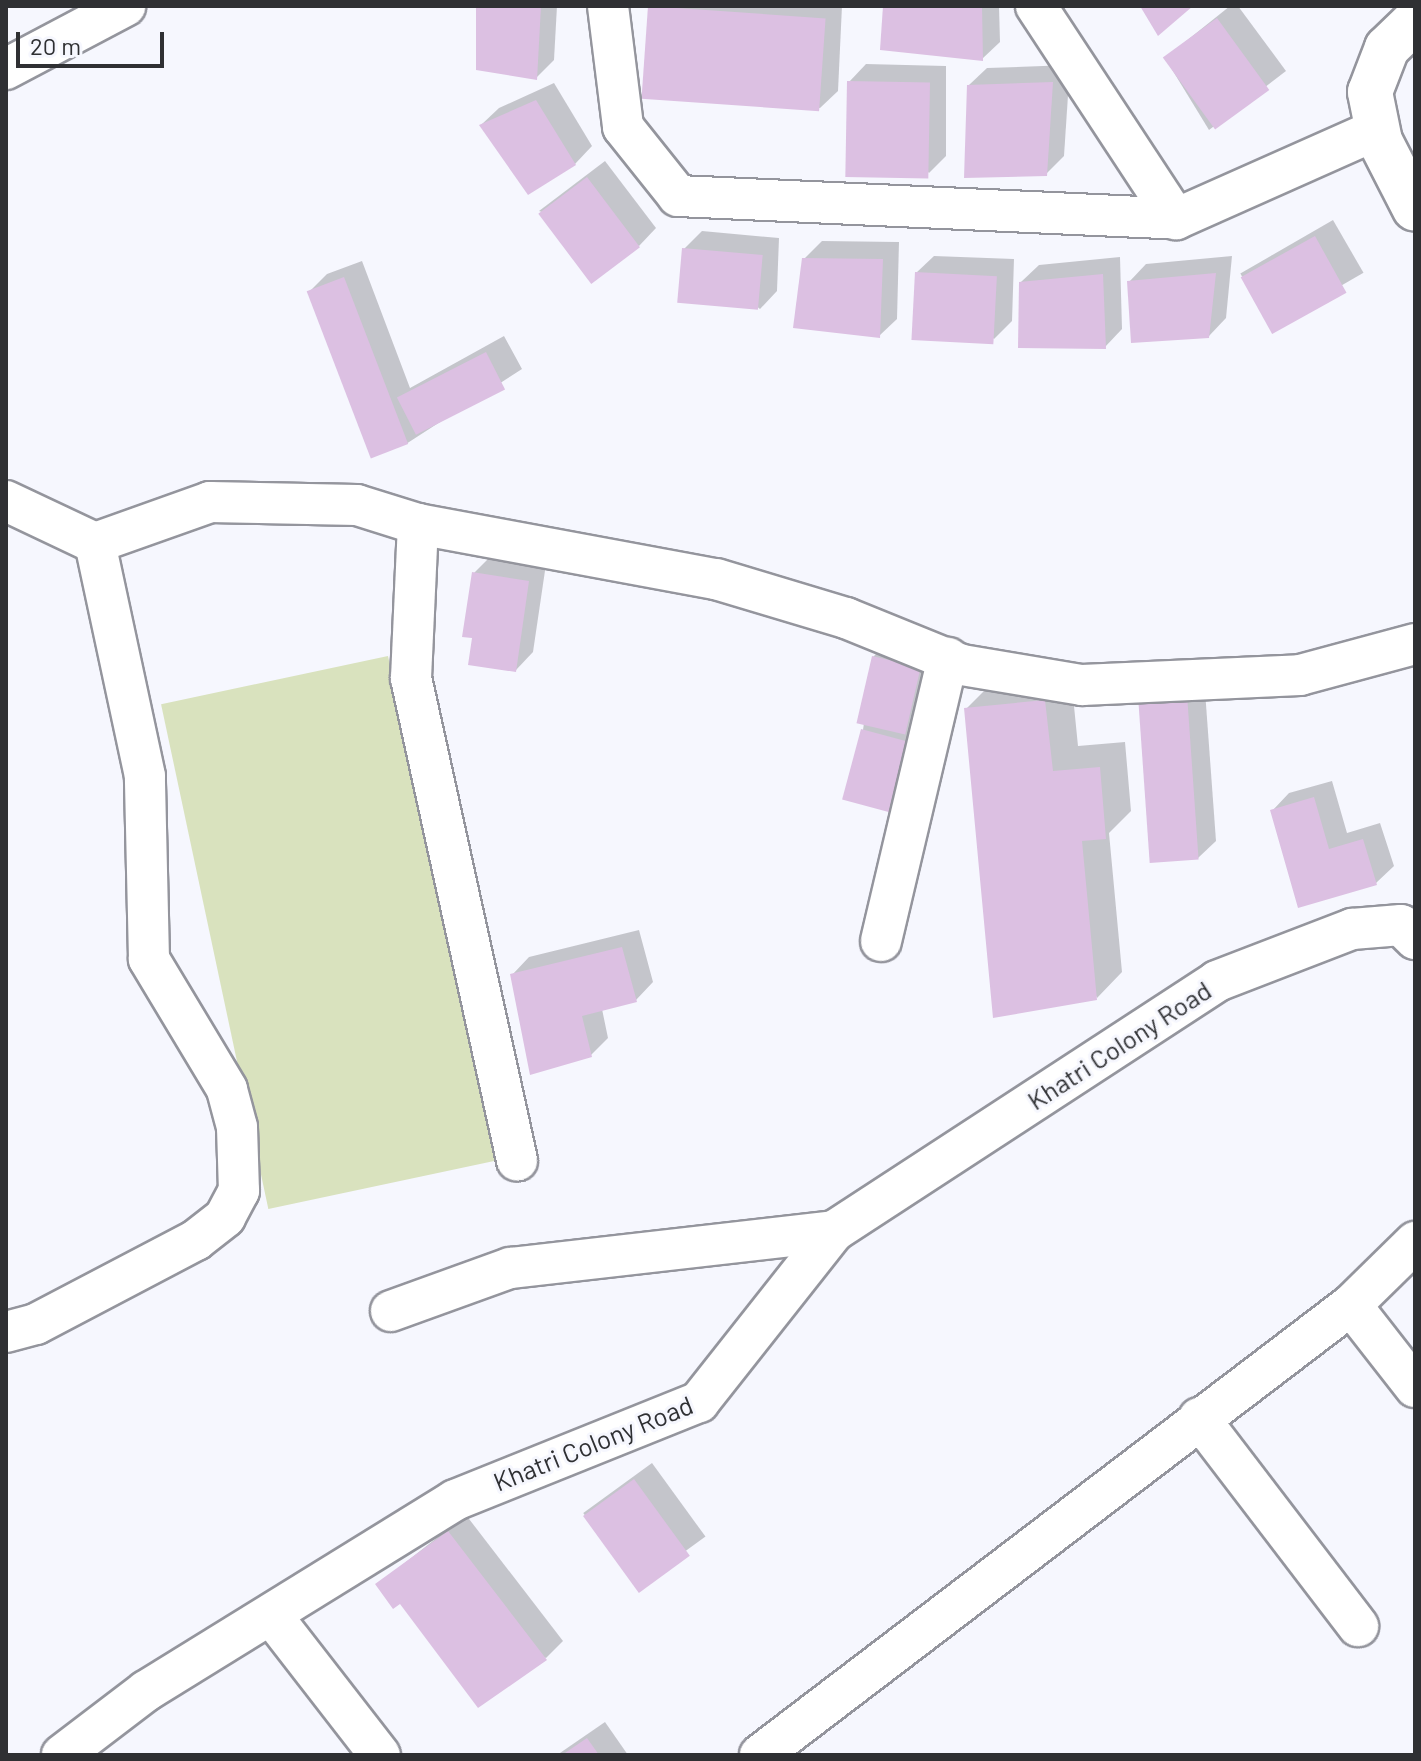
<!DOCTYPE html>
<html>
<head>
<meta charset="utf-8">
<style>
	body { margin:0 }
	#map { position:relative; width:1421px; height:1761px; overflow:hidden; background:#f6f7fe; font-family:Barlow,sans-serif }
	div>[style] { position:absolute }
	.green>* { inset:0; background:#d9e2be; transform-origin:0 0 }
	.shadow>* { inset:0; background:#0003; transform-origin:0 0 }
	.building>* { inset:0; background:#dcc0e2; transform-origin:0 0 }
	.roads { filter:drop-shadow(2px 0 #94959d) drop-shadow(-2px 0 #94959d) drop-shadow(0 2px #94959d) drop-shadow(0 -2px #94959d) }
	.minor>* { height:40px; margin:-20px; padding:0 20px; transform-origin:20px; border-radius:20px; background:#fff }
	.tertiary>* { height:44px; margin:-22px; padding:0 22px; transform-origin:22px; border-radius:22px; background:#fff }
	span { translate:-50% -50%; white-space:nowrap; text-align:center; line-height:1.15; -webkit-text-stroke:6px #f6f7fe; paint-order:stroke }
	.street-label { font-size:26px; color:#2f3033 }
	.frame { position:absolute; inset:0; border:8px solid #2f3033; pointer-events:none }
	.scale { position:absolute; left:16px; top:32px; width:148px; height:36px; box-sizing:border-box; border:4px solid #2f3033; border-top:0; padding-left:10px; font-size:24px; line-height:28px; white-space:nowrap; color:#2f3033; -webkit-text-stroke:6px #f6f7fe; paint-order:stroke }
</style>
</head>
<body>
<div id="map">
	<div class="green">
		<i style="left:388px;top:656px;width:516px;height:232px;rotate:78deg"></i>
	</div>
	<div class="shadow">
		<i style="clip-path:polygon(478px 6px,557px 6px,554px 60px,536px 78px)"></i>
		<i style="clip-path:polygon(650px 6px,842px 6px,838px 91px,820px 108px,650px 97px)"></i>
		<i style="clip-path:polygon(885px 6px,999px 6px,1000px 42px,982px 59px)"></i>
		<i style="clip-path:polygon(1230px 6px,1238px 6px,1286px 71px,1209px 130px,1165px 58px)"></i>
		<i style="clip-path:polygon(866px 64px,946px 66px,946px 156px,929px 173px,849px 82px)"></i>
		<i style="clip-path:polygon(1070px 65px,1064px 156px,1046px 174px,969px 85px,987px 68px)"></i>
		<i style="clip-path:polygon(554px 83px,592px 146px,575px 164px,481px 125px,499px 108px)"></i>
		<i style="clip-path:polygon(605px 161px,656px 228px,639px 246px,539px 211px)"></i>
		<i style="left:1333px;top:220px;width:61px;height:107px;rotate:60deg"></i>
		<i style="clip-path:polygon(702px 231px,779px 238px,777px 291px,760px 309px,684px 249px)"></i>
		<i style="clip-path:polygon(822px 241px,899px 242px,897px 319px,879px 336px,804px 259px)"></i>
		<i style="clip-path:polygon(934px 256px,1014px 259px,1012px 321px,994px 339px,916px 273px)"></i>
		<i style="clip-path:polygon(1232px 256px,1226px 318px,1209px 336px,1129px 282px,1146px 264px)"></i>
		<i style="clip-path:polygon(1120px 257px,1122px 329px,1105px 347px,1021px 282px,1039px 265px)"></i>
		<i style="clip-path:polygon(362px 261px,410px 388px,504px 336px,522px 369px,406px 444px,309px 292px,327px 274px)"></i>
		<i style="clip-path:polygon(492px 555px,546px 564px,533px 652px,516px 670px,474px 636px,474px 573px)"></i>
		<i style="clip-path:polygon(891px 639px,937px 650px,907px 793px,889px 810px,863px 730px,873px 657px)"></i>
		<i style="clip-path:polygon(1071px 676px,1078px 746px,1125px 742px,1131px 811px,1109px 833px,1122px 972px,1097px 998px,966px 709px,992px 683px)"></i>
		<i style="clip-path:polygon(1204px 677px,1216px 841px,1198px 858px,1140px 698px)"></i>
		<i style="clip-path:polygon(1332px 781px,1347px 833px,1380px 823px,1394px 866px,1376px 883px,1272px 811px,1289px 793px)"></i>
		<i style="clip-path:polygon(639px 930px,653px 982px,636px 1000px,602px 1009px,608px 1038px,590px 1056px,512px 975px,529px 957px)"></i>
		<i style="left:652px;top:1463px;width:91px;height:85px;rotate:54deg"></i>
		<i style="clip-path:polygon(466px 1515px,563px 1641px,546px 1658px,401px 1601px,378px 1584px)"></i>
		<i style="clip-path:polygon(605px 1722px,628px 1755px,557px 1755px)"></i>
	</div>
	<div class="building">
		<i style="clip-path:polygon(476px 6px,541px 6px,537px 80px,476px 70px)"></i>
		<i style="left:648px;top:6px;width:178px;height:93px;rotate:4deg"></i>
		<i style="clip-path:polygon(883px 6px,982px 6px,983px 61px,880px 50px)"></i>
		<i style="clip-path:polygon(1140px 6px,1193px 6px,1158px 36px)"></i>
		<i style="left:1217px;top:18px;width:89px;height:67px;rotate:54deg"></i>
		<i style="left:847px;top:81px;width:83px;height:96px;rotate:1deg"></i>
		<i style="clip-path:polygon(1053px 82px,1047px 176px,964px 178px,967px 85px)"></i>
		<i style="clip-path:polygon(536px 100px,576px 165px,528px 195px,479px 125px)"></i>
		<i style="left:587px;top:177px;width:88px;height:61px;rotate:53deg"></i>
		<i style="left:1315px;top:236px;width:65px;height:85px;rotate:61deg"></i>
		<i style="left:682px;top:248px;width:81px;height:55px;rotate:5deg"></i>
		<i style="clip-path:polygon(802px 258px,883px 259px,880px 338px,793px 328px)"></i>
		<i style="left:915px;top:272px;width:82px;height:68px;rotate:3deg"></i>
		<i style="clip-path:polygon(1216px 273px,1209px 338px,1131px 343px,1127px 281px)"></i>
		<i style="clip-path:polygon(1103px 274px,1106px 349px,1018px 348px,1019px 282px)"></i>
		<i style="left:344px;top:277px;width:179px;height:40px;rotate:69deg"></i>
		<i style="left:486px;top:352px;width:42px;height:100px;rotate:63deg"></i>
		<i style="clip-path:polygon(472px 572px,529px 581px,516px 672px,468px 665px,472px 638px,462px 637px)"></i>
		<i style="left:872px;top:656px;width:50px;height:69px;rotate:13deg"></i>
		<i style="left:1187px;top:694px;width:166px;height:49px;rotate:86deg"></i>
		<i style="clip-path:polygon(1045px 700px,1053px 771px,1100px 767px,1106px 839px,1082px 841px,1097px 1000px,993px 1018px,964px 708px)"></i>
		<i style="left:861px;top:729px;width:50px;height:73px;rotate:15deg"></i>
		<i style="clip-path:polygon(1314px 797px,1329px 849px,1363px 839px,1377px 885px,1298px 908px,1270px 810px)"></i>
		<i style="clip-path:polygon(622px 947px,637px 1002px,582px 1016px,592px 1057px,530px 1075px,510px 974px)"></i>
		<i style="left:634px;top:1479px;width:95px;height:63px;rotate:54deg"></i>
		<i style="clip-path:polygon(448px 1531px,547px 1660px,478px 1708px,400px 1604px,393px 1609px,375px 1584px)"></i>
		<i style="clip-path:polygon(587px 1738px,599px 1755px,562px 1755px)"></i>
	</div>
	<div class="roads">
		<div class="minor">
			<i style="left:608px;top:6px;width:122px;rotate:82.9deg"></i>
			<i style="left:623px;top:127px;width:88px;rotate:51.4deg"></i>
			<i style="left:678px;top:196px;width:499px;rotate:2.6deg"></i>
			<i style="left:1176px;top:219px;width:221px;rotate:-24deg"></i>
			<i style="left:1036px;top:6px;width:255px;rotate:56.7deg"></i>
			<i style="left:6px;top:69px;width:135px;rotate:-27.9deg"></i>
			<i style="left:6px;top:501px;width:98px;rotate:25.3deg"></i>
			<i style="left:95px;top:543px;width:122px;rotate:-19.6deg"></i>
			<i style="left:210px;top:502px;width:147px;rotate:1.2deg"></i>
			<i style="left:357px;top:505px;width:64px;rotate:17.3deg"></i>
			<i style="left:418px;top:524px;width:303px;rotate:10.5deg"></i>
			<i style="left:716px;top:579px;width:136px;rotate:16.7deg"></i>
			<i style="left:846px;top:618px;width:125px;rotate:22.1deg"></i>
			<i style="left:962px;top:665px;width:122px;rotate:9.5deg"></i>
			<i style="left:1082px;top:685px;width:218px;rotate:-2.6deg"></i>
			<i style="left:1300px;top:675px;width:119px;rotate:-15.1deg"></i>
			<i style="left:418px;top:524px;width:154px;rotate:92.6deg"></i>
			<i style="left:411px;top:678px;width:494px;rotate:77.6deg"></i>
			<i style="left:881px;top:941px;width:291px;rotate:-76.7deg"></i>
			<i style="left:1351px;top:1305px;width:104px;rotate:52deg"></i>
			<i style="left:391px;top:1311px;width:127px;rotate:-19.9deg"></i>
			<i style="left:510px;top:1268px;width:326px;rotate:-6.5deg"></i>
			<i style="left:6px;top:1332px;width:31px;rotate:-15deg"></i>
			<i style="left:36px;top:1324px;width:181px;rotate:-27.7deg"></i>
			<i style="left:196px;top:1240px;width:37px;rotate:-38deg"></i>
			<i style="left:225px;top:1217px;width:30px;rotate:-62deg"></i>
			<i style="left:239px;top:1191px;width:64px;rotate:-91.8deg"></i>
			<i style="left:237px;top:1127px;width:39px;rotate:-105deg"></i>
			<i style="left:227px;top:1089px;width:152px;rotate:-121deg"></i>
			<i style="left:149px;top:959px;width:183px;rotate:-91.3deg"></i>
			<i style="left:145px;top:776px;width:238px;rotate:-102.1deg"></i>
			<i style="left:1199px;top:1418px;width:262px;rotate:52.6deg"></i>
			<i style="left:272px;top:1616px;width:176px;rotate:52.2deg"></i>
			<i style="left:62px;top:1755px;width:106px;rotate:-37.3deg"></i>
			<i style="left:146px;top:1691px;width:363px;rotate:-31.7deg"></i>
			<i style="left:455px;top:1500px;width:263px;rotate:-21.9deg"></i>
			<i style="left:699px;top:1402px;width:218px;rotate:-51.7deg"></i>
			<i style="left:834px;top:1231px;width:457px;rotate:-33.1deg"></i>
			<i style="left:1217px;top:981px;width:145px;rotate:-21.1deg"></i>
			<i style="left:1352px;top:929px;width:49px;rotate:-4.7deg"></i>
			<i style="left:1401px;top:925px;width:20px;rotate:45deg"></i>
			<i style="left:760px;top:1755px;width:743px;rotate:-37.29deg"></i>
			<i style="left:1351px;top:1305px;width:90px;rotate:-44.5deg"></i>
		</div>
		<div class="tertiary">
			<i style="left:1415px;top:21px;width:39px;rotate:136deg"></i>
			<i style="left:1387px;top:48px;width:47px;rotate:111.1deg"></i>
			<i style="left:1370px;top:92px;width:50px;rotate:78.5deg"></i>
			<i style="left:1380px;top:141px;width:76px;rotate:62.8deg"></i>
		</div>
	</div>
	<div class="street-label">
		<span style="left:1119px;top:1045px;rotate:-33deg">Khatri Colony Road</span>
		<span style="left:593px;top:1443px;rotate:-22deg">Khatri Colony Road</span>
	</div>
	<div class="frame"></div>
	<div class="scale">20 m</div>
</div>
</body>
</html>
